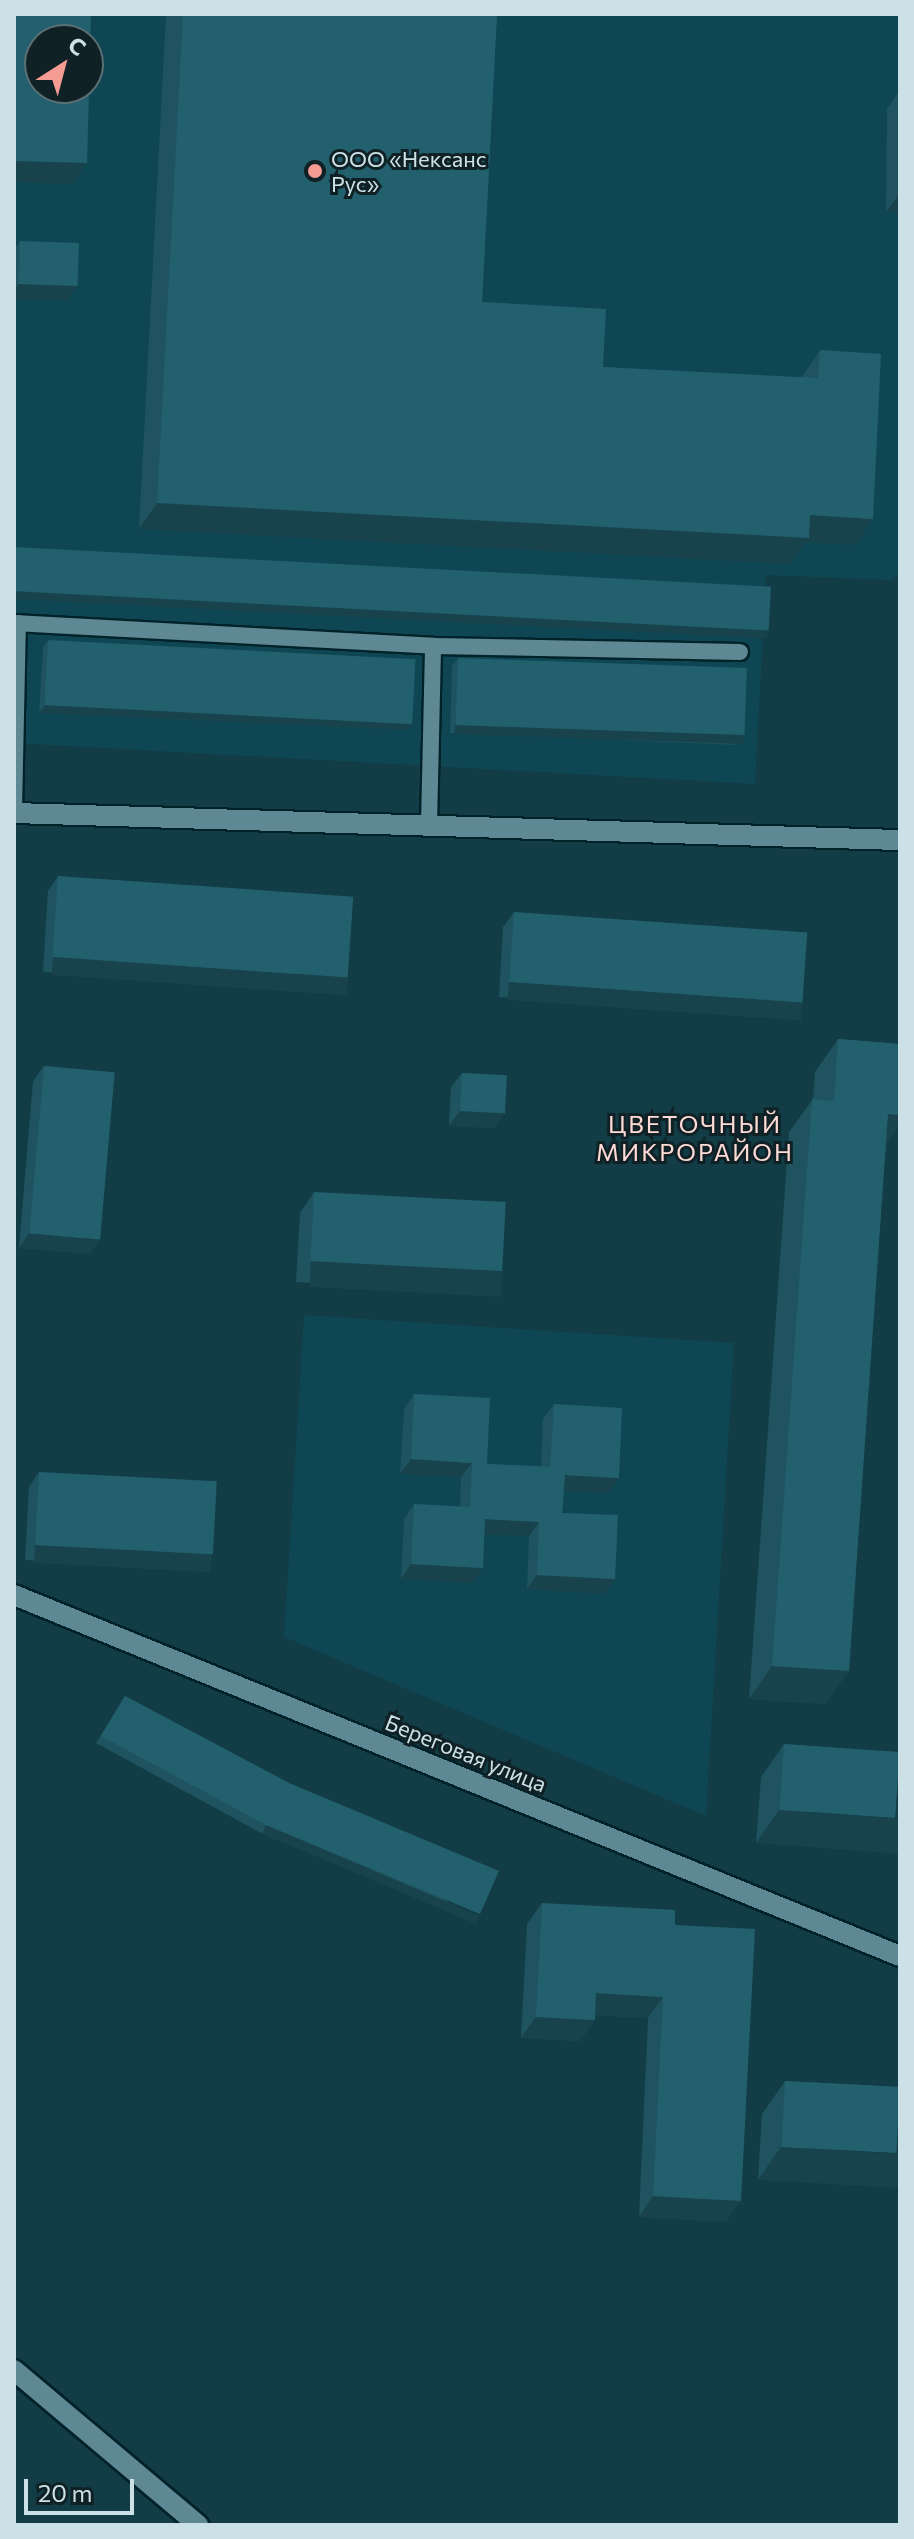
<!DOCTYPE html>
<html>
<head>
<meta charset="utf-8">
<style>
	body { margin:0 }
	#map { position:relative; width:914px; height:2539px; overflow:hidden; background:#123d46; font-family:Commissioner,sans-serif }
	div>[style] { position:absolute }
	.built>* { inset:0; background:#0e4753 }
	.roads { filter:drop-shadow(2px 0 #022229) drop-shadow(-2px 0 #022229) drop-shadow(0 2px #022229) drop-shadow(0 -2px #022229) }
	.lane>* { height:16px; margin:-8px; padding:0 8px; transform-origin:8px; border-radius:8px; background:#5e8893 }
	.street>* { height:20px; margin:-10px; padding:0 10px; transform-origin:10px; border-radius:10px; background:#5e8893 }
	.wall>* { inset:0; background:#1e535f }
	.shaded-wall>* { inset:0; background:#18434d; transform-origin:0 0 }
	.building>* { inset:0; background:#23606e; transform-origin:0 0 }
	.dots>* { width:22px; height:22px; translate:-50% -50%; box-sizing:border-box; border:4px solid #102125; border-radius:50% }
	span { translate:-50% -50%; white-space:nowrap; text-align:center; line-height:1.15; -webkit-text-stroke:6px #102125; paint-order:stroke }
	.poi-label { font-size:22px; color:#cce1e7 }
	.left { translate:0 -50%; text-align:left }
	.street-label { font-size:22px; color:#cce1e7 }
	.neighbourhood-label { font-size:24px; color:#fedbd6; letter-spacing:2px }
	.frame { position:absolute; inset:0; border:16px solid #cce1e7; pointer-events:none }
	.north { position:absolute; left:24px; top:24px; width:80px; height:80px; box-sizing:border-box; background:#102125; border:2px solid #5b6e73; border-radius:50%; rotate:36deg; font-size:22px; font-weight:700; line-height:32px; text-align:center; color:#cce1e7 }
	.north::after { content:''; display:block; margin:auto; width:28px; height:36px; background:#f59c92; clip-path:polygon(50% 0,100% 100%,50% 72%,0 100%) }
	.scale { position:absolute; left:24px; top:2479px; width:110px; height:36px; box-sizing:border-box; border:4px solid #cce1e7; border-top:0; padding-left:10px; font-size:24px; line-height:28px; white-space:nowrap; color:#cce1e7; -webkit-text-stroke:6px #102125; paint-order:stroke }
</style>
</head>
<body>
<div id="map">
	<div class="built">
		<i style="clip-path:polygon(evenodd,14px 14px,900px 14px,900px 571px,892px 580px,766px 575px,755px 784px,14px 743px,14px 14px,40px 40px,88px 40px,88px 88px,40px 88px,40px 40px)"></i>
		<i style="clip-path:polygon(304px 1315px,734px 1343px,706px 1816px,284px 1637px)"></i>
	</div>
	<div class="roads">
		<div class="lane">
			<i style="left:14px;top:623px;width:420px;rotate:3.1deg"></i>
			<i style="left:433px;top:646px;width:307px;rotate:1.1deg"></i>
			<i style="left:14px;top:810px;width:187px;rotate:-88.8deg"></i>
			<i style="left:429px;top:825px;width:179px;rotate:-88.7deg"></i>
		</div>
		<div class="street">
			<i style="left:14px;top:813px;width:886px;rotate:1.75deg"></i>
			<i style="left:14px;top:1595px;width:957px;rotate:22.17deg"></i>
			<i style="left:14px;top:2370px;width:241px;rotate:40.1deg"></i>
		</div>
	</div>
	<div class="wall">
		<i style="clip-path:polygon(166px 14px,497px 14px,482px 302px,603px 367px,801px 378px,820px 350px,873px 519px,855px 545px,806px 542px,790px 564px,139px 529px)"></i>
		<i style="clip-path:polygon(900px 90px,900px 212px,886px 212px,887px 109px)"></i>
		<i style="clip-path:polygon(20px 241px,68px 300px,14px 299px,14px 250px)"></i>
		<i style="clip-path:polygon(48px 640px,413px 723px,408px 730px,39px 713px,43px 647px)"></i>
		<i style="clip-path:polygon(458px 658px,739px 745px,450px 733px,452px 666px)"></i>
		<i style="clip-path:polygon(58px 876px,337px 991px,43px 972px,48px 891px)"></i>
		<i style="clip-path:polygon(514px 912px,802px 1002px,792px 1017px,499px 997px,503px 927px)"></i>
		<i style="clip-path:polygon(838px 1039px,900px 1044px,900px 1125px,886px 1144px,826px 1704px,749px 1699px,789px 1132px,813px 1099px,815px 1072px)"></i>
		<i style="clip-path:polygon(44px 1066px,90px 1254px,19px 1248px,33px 1081px)"></i>
		<i style="clip-path:polygon(462px 1073px,505px 1113px,495px 1128px,449px 1126px,451px 1087px)"></i>
		<i style="clip-path:polygon(314px 1192px,503px 1271px,488px 1292px,296px 1282px,300px 1213px)"></i>
		<i style="clip-path:polygon(414px 1394px,487px 1464px,541px 1466px,543px 1419px,554px 1404px,619px 1478px,608px 1493px,564px 1490px,562px 1513px,615px 1579px,605px 1594px,527px 1589px,529px 1536px,484px 1534px,483px 1568px,472px 1583px,401px 1579px,404px 1519px,414px 1504px,460px 1507px,461px 1477px,400px 1474px,404px 1409px)"></i>
		<i style="clip-path:polygon(39px 1472px,212px 1555px,202px 1570px,25px 1560px,29px 1487px)"></i>
		<i style="clip-path:polygon(125px 1696px,289px 1783px,475px 1922px,261px 1833px,96px 1743px)"></i>
		<i style="clip-path:polygon(784px 1744px,900px 1753px,756px 1843px,761px 1777px)"></i>
		<i style="clip-path:polygon(542px 1903px,675px 1925px,726px 2222px,639px 2217px,648px 2018px,595px 2015px,595px 2020px,580px 2041px,521px 2038px,527px 1924px)"></i>
		<i style="clip-path:polygon(785px 2081px,900px 2087px,758px 2180px,762px 2114px)"></i>
	</div>
	<div class="shaded-wall">
		<i style="clip-path:polygon(14px 161px,87px 163px,72px 184px,14px 182px)"></i>
		<i style="clip-path:polygon(900px 193px,900px 212px,886px 212px)"></i>
		<i style="clip-path:polygon(19px 284px,78px 285px,68px 300px,14px 299px,14px 290px)"></i>
		<i style="clip-path:polygon(157px 503px,810px 515px,873px 519px,855px 545px,806px 542px,790px 564px,139px 529px)"></i>
		<i style="left:14px;top:591px;width:755px;height:8px;rotate:3deg"></i>
		<i style="clip-path:polygon(45px 705px,413px 723px,408px 730px,39px 713px)"></i>
		<i style="left:455px;top:725px;width:289px;height:9px;rotate:2deg"></i>
		<i style="left:53px;top:957px;width:296px;height:18px;rotate:4deg"></i>
		<i style="left:509px;top:982px;width:294px;height:18px;rotate:4deg"></i>
		<i style="clip-path:polygon(460px 1111px,505px 1113px,495px 1128px,449px 1126px)"></i>
		<i style="clip-path:polygon(888px 1114px,900px 1115px,900px 1125px,884px 1148px)"></i>
		<i style="clip-path:polygon(29px 1233px,100px 1240px,90px 1254px,19px 1248px)"></i>
		<i style="left:311px;top:1261px;width:192px;height:26px;rotate:3deg"></i>
		<i style="clip-path:polygon(411px 1459px,472px 1463px,461px 1477px,400px 1474px)"></i>
		<i style="clip-path:polygon(565px 1475px,619px 1478px,608px 1493px,554px 1490px)"></i>
		<i style="clip-path:polygon(485px 1519px,539px 1522px,529px 1536px,475px 1534px)"></i>
		<i style="left:35px;top:1545px;width:177px;height:18px;rotate:3deg"></i>
		<i style="clip-path:polygon(411px 1564px,483px 1568px,472px 1583px,401px 1579px)"></i>
		<i style="clip-path:polygon(537px 1575px,615px 1579px,605px 1594px,527px 1589px)"></i>
		<i style="clip-path:polygon(772px 1666px,849px 1671px,826px 1704px,749px 1699px)"></i>
		<i style="clip-path:polygon(779px 1810px,900px 1819px,900px 1854px,756px 1843px)"></i>
		<i style="left:266px;top:1825px;width:232px;height:9px;rotate:23deg"></i>
		<i style="clip-path:polygon(596px 1993px,663px 1997px,648px 2018px,582px 2014px)"></i>
		<i style="clip-path:polygon(536px 2017px,595px 2020px,580px 2041px,521px 2038px)"></i>
		<i style="clip-path:polygon(781px 2147px,900px 2154px,900px 2188px,758px 2180px)"></i>
		<i style="clip-path:polygon(653px 2196px,741px 2201px,726px 2222px,639px 2217px)"></i>
	</div>
	<div class="building">
		<i style="clip-path:polygon(evenodd,14px 14px,91px 14px,87px 163px,14px 161px,14px 14px,40px 40px,88px 40px,88px 88px,40px 88px,40px 40px)"></i>
		<i style="clip-path:polygon(183px 14px,497px 14px,482px 302px,606px 309px,603px 367px,818px 378px,820px 350px,881px 354px,873px 519px,810px 515px,809px 538px,157px 503px)"></i>
		<i style="left:20px;top:241px;width:59px;height:43px;rotate:2deg"></i>
		<i style="left:14px;top:547px;width:758px;height:44px;rotate:3deg"></i>
		<i style="left:48px;top:640px;width:368px;height:65px;rotate:3deg"></i>
		<i style="left:458px;top:658px;width:289px;height:67px;rotate:2deg"></i>
		<i style="left:58px;top:876px;width:296px;height:81px;rotate:4deg"></i>
		<i style="left:514px;top:912px;width:294px;height:70px;rotate:4deg"></i>
		<i style="clip-path:polygon(838px 1039px,900px 1044px,900px 1115px,888px 1114px,849px 1671px,772px 1666px,812px 1099px,834px 1101px)"></i>
		<i style="left:44px;top:1066px;width:71px;height:168px;rotate:5deg"></i>
		<i style="left:462px;top:1073px;width:45px;height:38px;rotate:3deg"></i>
		<i style="left:314px;top:1192px;width:192px;height:69px;rotate:3deg"></i>
		<i style="clip-path:polygon(414px 1394px,490px 1398px,487px 1464px,550px 1467px,554px 1404px,622px 1408px,619px 1478px,565px 1475px,562px 1513px,618px 1515px,615px 1579px,537px 1575px,539px 1522px,485px 1519px,483px 1568px,411px 1564px,414px 1504px,470px 1507px,472px 1463px,411px 1459px)"></i>
		<i style="left:39px;top:1472px;width:178px;height:73px;rotate:3deg"></i>
		<i style="clip-path:polygon(125px 1696px,289px 1783px,499px 1871px,480px 1914px,266px 1825px,101px 1736px)"></i>
		<i style="left:784px;top:1744px;width:116px;height:66px;rotate:4deg"></i>
		<i style="clip-path:polygon(542px 1903px,675px 1910px,675px 1925px,755px 1929px,741px 2201px,653px 2196px,663px 1997px,596px 1993px,595px 2020px,536px 2017px)"></i>
		<i style="left:785px;top:2081px;width:115px;height:66px;rotate:3deg"></i>
	</div>
	<div class="dots">
		<i style="left:315px;top:171px;background:#f59c92"></i>
	</div>
	<div class="poi-label">
		<span class="left" style="left:331px;top:171px">ООО «Нексанс<br>Рус»</span>
	</div>
	<div class="street-label">
		<span style="left:466px;top:1753px;rotate:22deg">Береговая улица</span>
	</div>
	<div class="neighbourhood-label">
		<span style="left:695px;top:1138px">ЦВЕТОЧНЫЙ<br>МИКРОРАЙОН</span>
	</div>
	<div class="frame"></div>
	<div class="north">С</div>
	<div class="scale">20 m</div>
</div>
</body>
</html>
